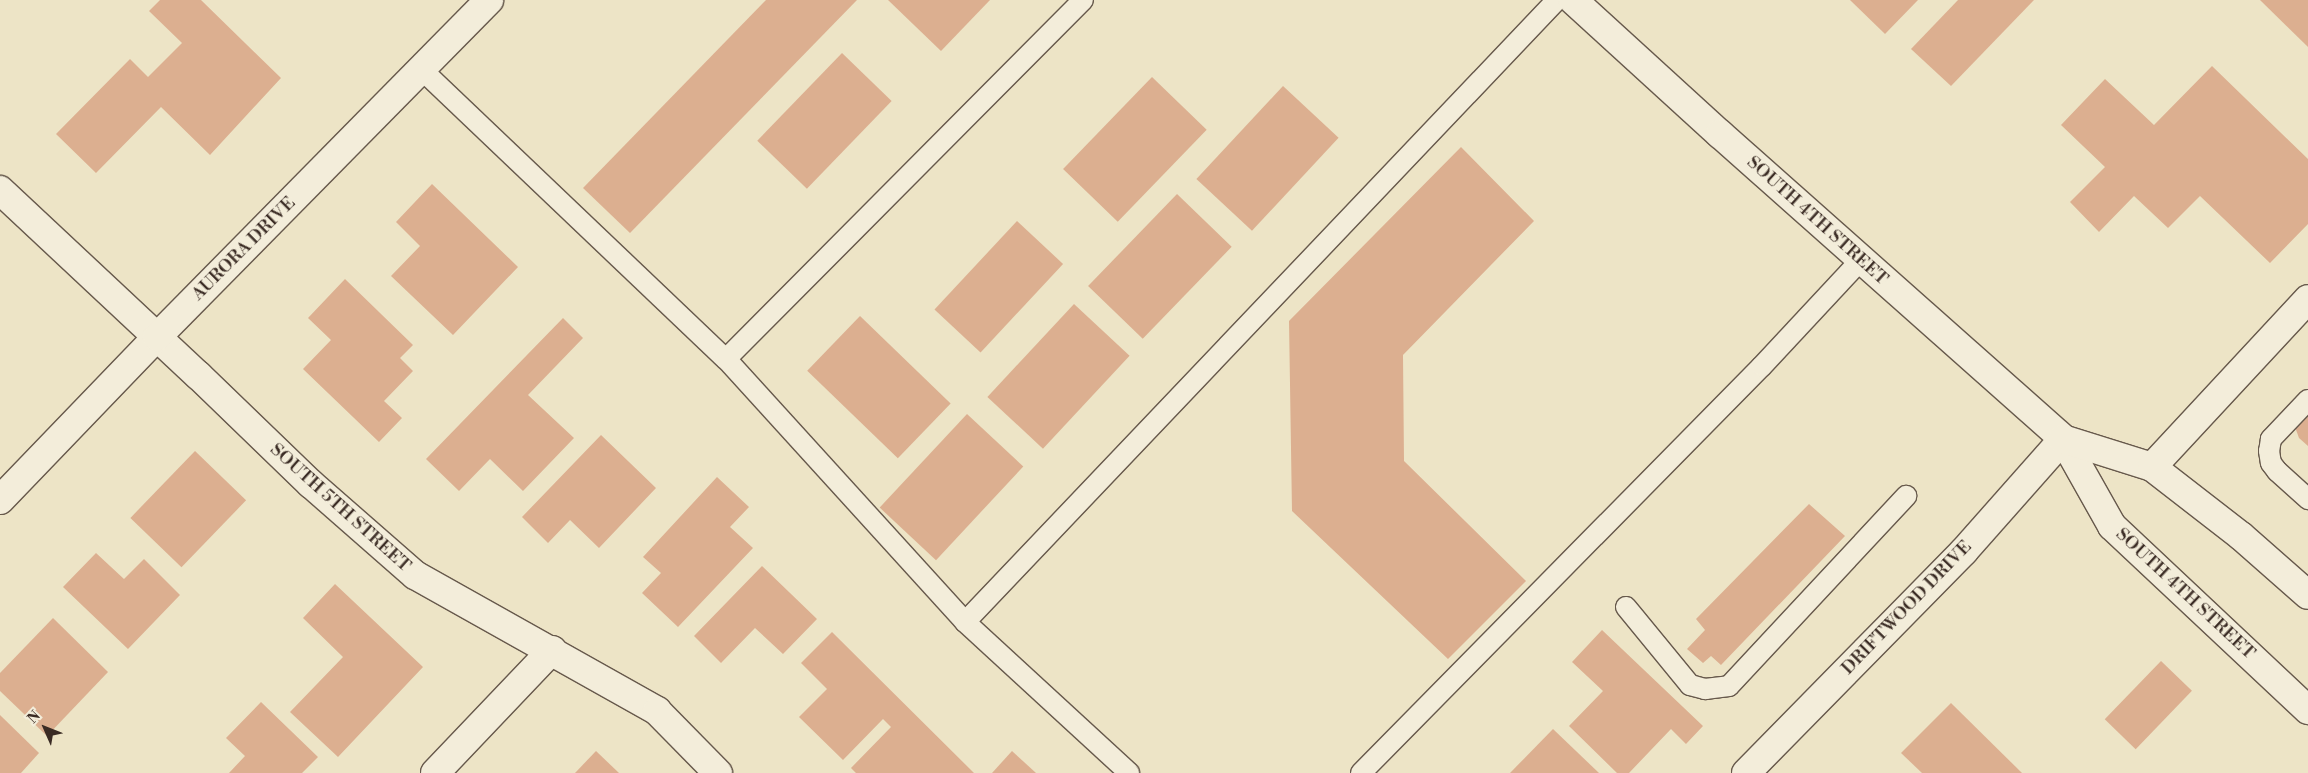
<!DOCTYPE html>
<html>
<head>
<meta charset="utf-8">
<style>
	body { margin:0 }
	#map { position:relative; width:2308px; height:773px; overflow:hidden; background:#ede4c6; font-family:"Libre Bodoni",serif }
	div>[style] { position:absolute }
	.building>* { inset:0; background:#dcaf90; transform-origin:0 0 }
	.roads { filter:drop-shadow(1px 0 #67594c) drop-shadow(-1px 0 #67594c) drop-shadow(0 1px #67594c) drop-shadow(0 -1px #67594c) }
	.lane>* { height:20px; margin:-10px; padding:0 10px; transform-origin:10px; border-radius:10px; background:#f3edda }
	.street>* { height:28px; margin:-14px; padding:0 14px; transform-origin:14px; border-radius:14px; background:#f3edda }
	.secondary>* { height:28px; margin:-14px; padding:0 14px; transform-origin:14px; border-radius:14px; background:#f3edda }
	span { translate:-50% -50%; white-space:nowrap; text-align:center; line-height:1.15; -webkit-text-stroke:4px #f3edda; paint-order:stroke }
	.street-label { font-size:18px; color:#3a2b24 }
	.north { position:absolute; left:20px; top:703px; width:50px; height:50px; -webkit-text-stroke:4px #f3edda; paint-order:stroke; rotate:314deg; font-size:14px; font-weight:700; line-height:20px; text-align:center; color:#3a2b24 }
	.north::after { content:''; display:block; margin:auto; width:18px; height:22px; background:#3a2b24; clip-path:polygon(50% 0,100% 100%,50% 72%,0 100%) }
</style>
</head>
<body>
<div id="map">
	<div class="building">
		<i style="clip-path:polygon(160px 0,201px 0,281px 78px,210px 155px,161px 107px,96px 173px,56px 134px,130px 59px,148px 77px,182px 43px,149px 11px)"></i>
		<i style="clip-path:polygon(766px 0,857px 0,630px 233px,583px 188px)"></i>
		<i style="clip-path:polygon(888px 0,990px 0,941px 51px)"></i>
		<i style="clip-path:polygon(1850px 0,1918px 0,1885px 34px)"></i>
		<i style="clip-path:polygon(1958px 0,2034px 0,1951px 86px,1911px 49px)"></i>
		<i style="clip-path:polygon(2260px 0,2308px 0,2308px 47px)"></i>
		<i style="left:842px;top:53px;width:69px;height:122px;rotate:44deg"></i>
		<i style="clip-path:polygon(2212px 66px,2308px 159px,2308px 224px,2270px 263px,2200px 196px,2168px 228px,2134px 196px,2099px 232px,2070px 202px,2105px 167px,2061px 125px,2105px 79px,2154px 125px)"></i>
		<i style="left:1152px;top:77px;width:76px;height:128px;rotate:44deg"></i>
		<i style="left:1283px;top:86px;width:76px;height:127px;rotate:43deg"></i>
		<i style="clip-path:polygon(1461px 147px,1534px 221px,1403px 355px,1404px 461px,1526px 581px,1448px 659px,1292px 511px,1289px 321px)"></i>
		<i style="clip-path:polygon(432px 184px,518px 267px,453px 335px,391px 276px,420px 246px,396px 222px)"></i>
		<i style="left:1177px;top:194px;width:76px;height:128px;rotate:44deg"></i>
		<i style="left:1017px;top:221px;width:63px;height:121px;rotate:43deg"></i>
		<i style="clip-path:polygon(345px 279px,413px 345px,400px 358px,413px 371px,384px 401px,402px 418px,379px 442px,303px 369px,331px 340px,308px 318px)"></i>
		<i style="left:1074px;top:304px;width:76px;height:127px;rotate:43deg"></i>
		<i style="left:860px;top:316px;width:126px;height:76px;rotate:44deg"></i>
		<i style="clip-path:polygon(563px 318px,583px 338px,528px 395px,574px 438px,523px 491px,490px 459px,459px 491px,426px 459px)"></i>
		<i style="left:967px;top:414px;width:77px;height:128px;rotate:43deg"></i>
		<i style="clip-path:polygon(2308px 414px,2308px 446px,2299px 438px,2295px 427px)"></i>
		<i style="clip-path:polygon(601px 435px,656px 488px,599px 548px,570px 520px,548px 543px,522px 517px)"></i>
		<i style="left:195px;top:451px;width:71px;height:93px;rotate:44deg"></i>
		<i style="clip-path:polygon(717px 477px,749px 507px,730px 527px,753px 548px,678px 627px,642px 593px,661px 573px,643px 557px)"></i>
		<i style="clip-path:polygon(1809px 504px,1845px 536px,1721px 665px,1711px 656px,1703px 663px,1687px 649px,1705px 630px,1696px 619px)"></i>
		<i style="clip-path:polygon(96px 553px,124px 579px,144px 559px,180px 595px,128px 649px,63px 587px)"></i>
		<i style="clip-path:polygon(762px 566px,817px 619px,783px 654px,755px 628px,721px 663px,694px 636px)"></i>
		<i style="clip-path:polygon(335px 584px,423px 667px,338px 757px,290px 712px,343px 657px,303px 618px)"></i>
		<i style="clip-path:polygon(53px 618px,108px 672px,47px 736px,0 691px,0 673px)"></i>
		<i style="clip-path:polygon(1602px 630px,1703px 726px,1686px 744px,1671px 729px,1629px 773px,1617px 773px,1569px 726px,1603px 691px,1572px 662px)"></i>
		<i style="clip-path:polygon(832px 632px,974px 773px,856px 773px,851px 768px,891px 727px,883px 719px,843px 760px,799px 717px,827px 689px,801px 663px)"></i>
		<i style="left:2161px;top:661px;width:43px;height:81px;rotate:44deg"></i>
		<i style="clip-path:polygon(261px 702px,318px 757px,302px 773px,229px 773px,245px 756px,226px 738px)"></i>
		<i style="clip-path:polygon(1951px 703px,2022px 773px,1922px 773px,1901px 753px)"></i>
		<i style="clip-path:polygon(0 715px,39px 753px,21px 773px,0 773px)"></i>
		<i style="clip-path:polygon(1553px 729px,1599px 773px,1510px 773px)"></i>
		<i style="clip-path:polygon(596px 751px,619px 773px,575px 773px)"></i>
		<i style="clip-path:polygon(1012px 751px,1036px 773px,992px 773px)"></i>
	</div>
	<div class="roads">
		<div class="lane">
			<i style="left:421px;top:69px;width:421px;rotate:43.6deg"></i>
			<i style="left:726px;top:359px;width:355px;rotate:47.7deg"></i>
			<i style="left:965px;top:622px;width:223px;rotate:42.6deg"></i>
			<i style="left:726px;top:359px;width:506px;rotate:-45.16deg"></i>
			<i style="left:2308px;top:400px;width:54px;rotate:133.5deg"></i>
			<i style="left:2271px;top:439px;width:12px;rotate:99deg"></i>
			<i style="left:2269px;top:451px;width:12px;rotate:81deg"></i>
			<i style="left:2271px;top:463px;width:10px;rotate:53deg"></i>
			<i style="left:2277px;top:471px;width:42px;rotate:42.1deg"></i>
			<i style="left:1626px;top:607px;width:101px;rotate:50.6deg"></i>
			<i style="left:1690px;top:685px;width:16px;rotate:15deg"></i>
			<i style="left:1705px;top:689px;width:24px;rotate:-7deg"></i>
			<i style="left:1729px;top:686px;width:260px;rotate:-47deg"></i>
			<i style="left:965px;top:622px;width:859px;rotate:-46.42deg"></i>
			<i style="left:1361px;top:773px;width:571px;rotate:-45.43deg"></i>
			<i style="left:1762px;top:366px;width:145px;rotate:-47deg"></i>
		</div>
		<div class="street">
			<i style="left:0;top:190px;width:271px;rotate:43.1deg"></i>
			<i style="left:198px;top:375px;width:157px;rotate:44deg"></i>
			<i style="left:311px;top:484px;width:138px;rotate:41.2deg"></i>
			<i style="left:415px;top:575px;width:278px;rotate:29.3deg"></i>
			<i style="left:657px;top:711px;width:87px;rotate:45.5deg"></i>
			<i style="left:2152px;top:467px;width:229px;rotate:-47.1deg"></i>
			<i style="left:0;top:500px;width:226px;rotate:-46.1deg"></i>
			<i style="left:157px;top:337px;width:473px;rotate:-45.4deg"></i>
			<i style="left:435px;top:773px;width:170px;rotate:-46.4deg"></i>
			<i style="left:1746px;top:773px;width:311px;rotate:-45.5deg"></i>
			<i style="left:1964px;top:551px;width:149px;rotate:-48.5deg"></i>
		</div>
		<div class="secondary">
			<i style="left:1573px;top:0;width:199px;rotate:42.4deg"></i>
			<i style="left:1720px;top:134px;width:459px;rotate:41.6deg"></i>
			<i style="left:2063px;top:439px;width:100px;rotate:60.6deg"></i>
			<i style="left:2112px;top:526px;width:269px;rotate:43.2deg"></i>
			<i style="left:2063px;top:439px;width:93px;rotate:17.5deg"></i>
			<i style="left:2152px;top:467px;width:113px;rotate:37.8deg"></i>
			<i style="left:2241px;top:536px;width:89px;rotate:41.4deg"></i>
		</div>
	</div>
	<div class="street-label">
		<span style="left:1817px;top:221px;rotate:42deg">SOUTH 4TH STREET</span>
		<span style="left:244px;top:249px;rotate:-45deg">AURORA DRIVE</span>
		<span style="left:340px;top:508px;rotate:42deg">SOUTH 5TH STREET</span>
		<span style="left:2185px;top:594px;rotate:43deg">SOUTH 4TH STREET</span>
		<span style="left:1907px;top:608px;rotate:-46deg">DRIFTWOOD DRIVE</span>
	</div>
	<div class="north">N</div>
</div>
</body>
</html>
